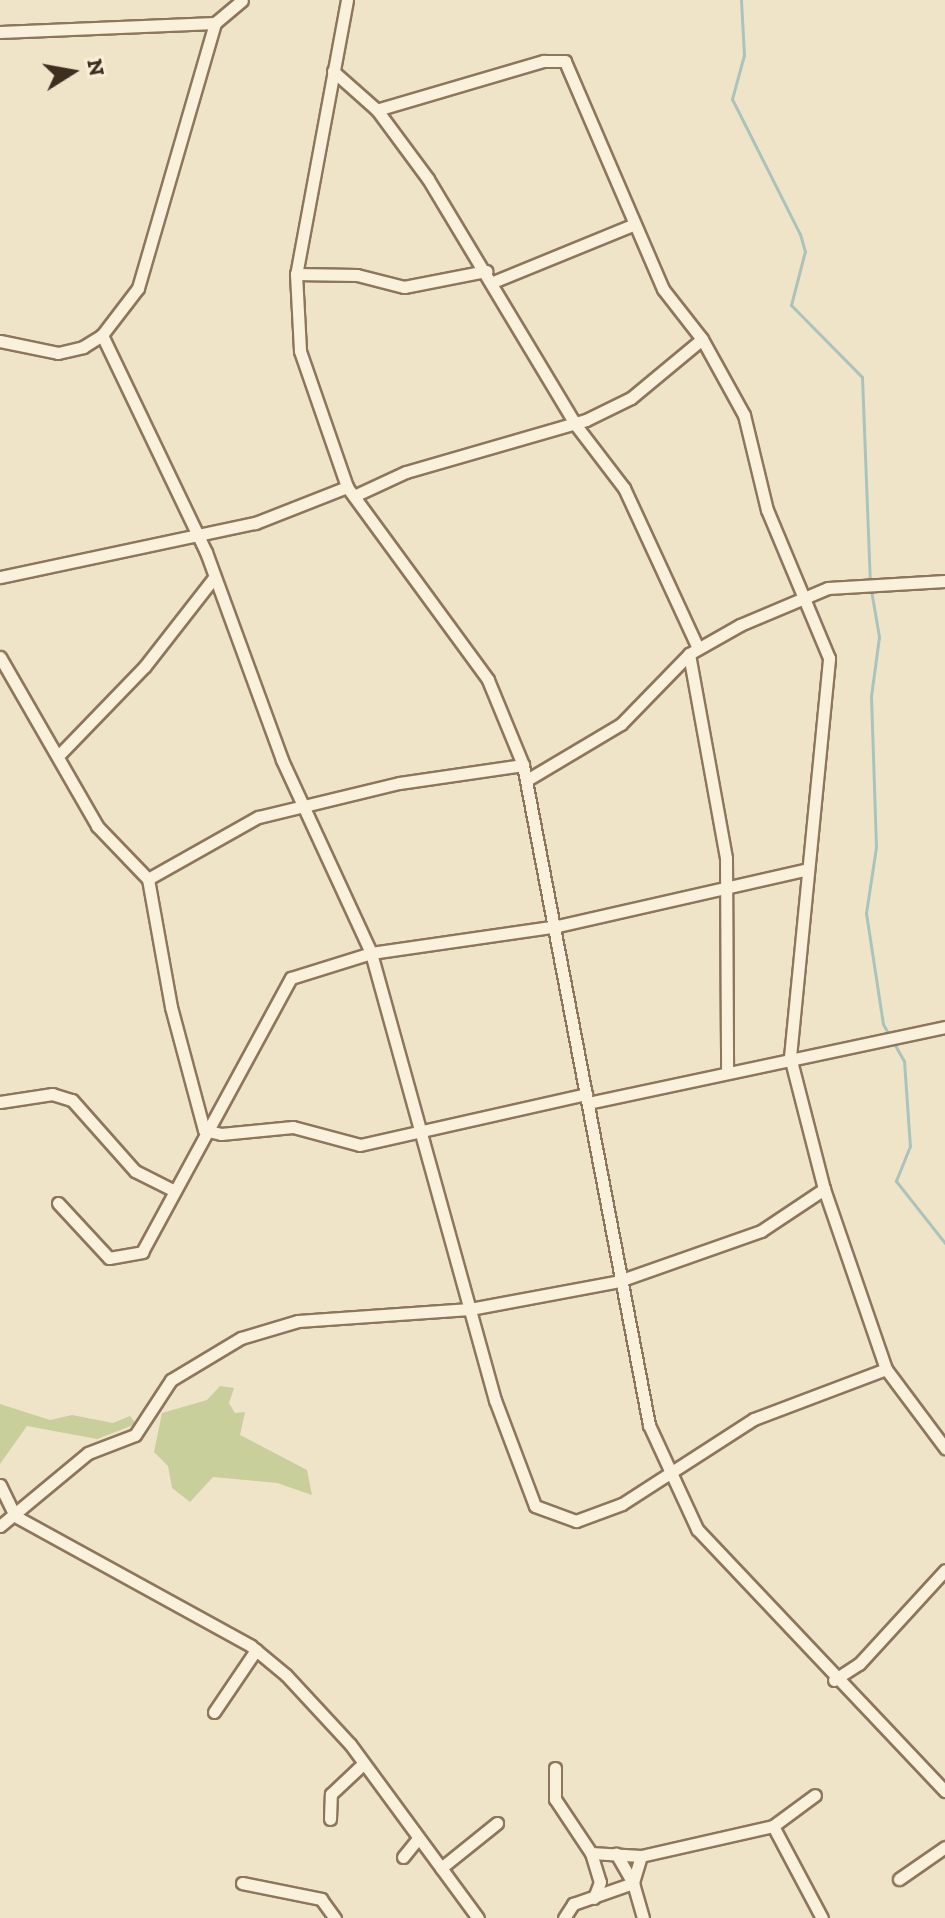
<!DOCTYPE html>
<html>
<head>
<meta charset="utf-8">
<style>
	body { margin:0 }
	#map { position:relative; width:945px; height:1918px; overflow:hidden; background:#f0e4c8; font-family:"Zilla Slab",serif }
	div>[style] { position:absolute }
	.green>* { inset:0; background:#c9cf9b }
	.stream>* { height:3px; margin:-1.5px; padding:0 1.5px; transform-origin:1.5px; border-radius:1.5px; background:#a9c4bc }
	.roads { filter:drop-shadow(2px 0 #8d765c) drop-shadow(-2px 0 #8d765c) drop-shadow(0 2px #8d765c) drop-shadow(0 -2px #8d765c) }
	.minor>* { height:11px; margin:-5.5px; padding:0 5.5px; transform-origin:5.5px; border-radius:5.5px; background:#faf1dc }
	span { translate:-50% -50%; white-space:nowrap; text-align:center; line-height:1.15; -webkit-text-stroke:8px #f7eed8; paint-order:stroke }
	.north { position:absolute; left:32px; top:32px; width:80px; height:80px; -webkit-text-stroke:6px #f7eed8; paint-order:stroke; rotate:79deg; font-size:22px; font-weight:700; line-height:32px; text-align:center; color:#3d2e20 }
	.north::after { content:''; display:block; margin:auto; width:28px; height:36px; background:#3d2e20; clip-path:polygon(50% 0,100% 100%,50% 72%,0 100%) }
</style>
</head>
<body>
<div id="map">
	<div class="green">
		<i style="clip-path:polygon(220px 1386px,234px 1388px,229px 1403px,235px 1413px,245px 1412px,240px 1435px,307px 1470px,312px 1495px,277px 1483px,213px 1477px,190px 1502px,172px 1488px,168px 1466px,154px 1452px,162px 1413px,207px 1400px)"></i>
		<i style="clip-path:polygon(0 1404px,50px 1420px,72px 1415px,113px 1423px,130px 1416px,136px 1424px,97px 1439px,27px 1426px,0 1464px)"></i>
	</div>
	<div class="stream">
		<i style="left:741px;top:0;width:55px;rotate:86.9deg"></i>
		<i style="left:744px;top:55px;width:46px;rotate:105.3deg"></i>
		<i style="left:732px;top:99px;width:151px;rotate:63.3deg"></i>
		<i style="left:800px;top:234px;width:18px;rotate:74deg"></i>
		<i style="left:805px;top:251px;width:56px;rotate:104.5deg"></i>
		<i style="left:791px;top:305px;width:101px;rotate:45.4deg"></i>
		<i style="left:862px;top:377px;width:206px;rotate:87.8deg"></i>
		<i style="left:871px;top:590px;width:48px;rotate:80.3deg"></i>
		<i style="left:879px;top:637px;width:60px;rotate:97.7deg"></i>
		<i style="left:871px;top:696px;width:151px;rotate:88.1deg"></i>
		<i style="left:876px;top:847px;width:67px;rotate:98.6deg"></i>
		<i style="left:866px;top:913px;width:112px;rotate:81.3deg"></i>
		<i style="left:883px;top:1024px;width:43px;rotate:60.4deg"></i>
		<i style="left:904px;top:1061px;width:85px;rotate:86deg"></i>
		<i style="left:910px;top:1146px;width:38px;rotate:112deg"></i>
		<i style="left:896px;top:1181px;width:79px;rotate:51.7deg"></i>
	</div>
	<div class="roads">
		<div class="minor">
			<i style="left:347px;top:0;width:279px;rotate:100.5deg"></i>
			<i style="left:296px;top:274px;width:77px;rotate:87deg"></i>
			<i style="left:300px;top:351px;width:144px;rotate:70.9deg"></i>
			<i style="left:347px;top:487px;width:239px;rotate:53.8deg"></i>
			<i style="left:488px;top:680px;width:92px;rotate:67.6deg"></i>
			<i style="left:523px;top:765px;width:672px;rotate:79.19deg"></i>
			<i style="left:649px;top:1425px;width:115px;rotate:65.2deg"></i>
			<i style="left:697px;top:1529px;width:361px;rotate:46.6deg"></i>
			<i style="left:0;top:32px;width:215px;rotate:-2.4deg"></i>
			<i style="left:215px;top:23px;width:35px;rotate:-40deg"></i>
			<i style="left:333px;top:71px;width:59px;rotate:41.6deg"></i>
			<i style="left:377px;top:110px;width:86px;rotate:53.5deg"></i>
			<i style="left:428px;top:179px;width:286px;rotate:59deg"></i>
			<i style="left:575px;top:424px;width:81px;rotate:52.6deg"></i>
			<i style="left:624px;top:488px;width:176px;rotate:65.2deg"></i>
			<i style="left:296px;top:274px;width:61px;rotate:0.9deg"></i>
			<i style="left:357px;top:275px;width:49px;rotate:14.3deg"></i>
			<i style="left:404px;top:287px;width:84px;rotate:-11deg"></i>
			<i style="left:493px;top:282px;width:151px;rotate:-22.2deg"></i>
			<i style="left:102px;top:335px;width:241px;rotate:64.4deg"></i>
			<i style="left:206px;top:552px;width:221px;rotate:69.9deg"></i>
			<i style="left:282px;top:760px;width:213px;rotate:65.2deg"></i>
			<i style="left:371px;top:953px;width:464px;rotate:74.5deg"></i>
			<i style="left:495px;top:1400px;width:113px;rotate:69.3deg"></i>
			<i style="left:535px;top:1506px;width:44px;rotate:20.1deg"></i>
			<i style="left:576px;top:1521px;width:49px;rotate:-20.3deg"></i>
			<i style="left:622px;top:1504px;width:157px;rotate:-32.8deg"></i>
			<i style="left:754px;top:1419px;width:141px;rotate:-20.7deg"></i>
			<i style="left:0;top:341px;width:59px;rotate:11.7deg"></i>
			<i style="left:58px;top:353px;width:26px;rotate:-13deg"></i>
			<i style="left:83px;top:347px;width:22px;rotate:-32deg"></i>
			<i style="left:102px;top:335px;width:59px;rotate:-52.5deg"></i>
			<i style="left:138px;top:288px;width:276px;rotate:-73.8deg"></i>
			<i style="left:354px;top:496px;width:57px;rotate:-24.8deg"></i>
			<i style="left:406px;top:472px;width:187px;rotate:-16.1deg"></i>
			<i style="left:586px;top:420px;width:50px;rotate:-26.1deg"></i>
			<i style="left:631px;top:398px;width:92px;rotate:-39.7deg"></i>
			<i style="left:0;top:577px;width:261px;rotate:-12deg"></i>
			<i style="left:255px;top:523px;width:99px;rotate:-21.4deg"></i>
			<i style="left:689px;top:654px;width:207px;rotate:79.7deg"></i>
			<i style="left:726px;top:858px;width:211px;rotate:89.7deg"></i>
			<i style="left:0;top:657px;width:195px;rotate:60.1deg"></i>
			<i style="left:97px;top:826px;width:74px;rotate:46.1deg"></i>
			<i style="left:61px;top:753px;width:121px;rotate:-46deg"></i>
			<i style="left:145px;top:666px;width:110px;rotate:-52deg"></i>
			<i style="left:523px;top:765px;width:125px;rotate:171.7deg"></i>
			<i style="left:399px;top:783px;width:145px;rotate:166.4deg"></i>
			<i style="left:258px;top:817px;width:126px;rotate:150.6deg"></i>
			<i style="left:148px;top:879px;width:130px;rotate:79.8deg"></i>
			<i style="left:171px;top:1007px;width:127px;rotate:75deg"></i>
			<i style="left:204px;top:1130px;width:17px;rotate:13deg"></i>
			<i style="left:221px;top:1134px;width:72px;rotate:-5.6deg"></i>
			<i style="left:293px;top:1127px;width:69px;rotate:15deg"></i>
			<i style="left:360px;top:1145px;width:232px;rotate:-12.7deg"></i>
			<i style="left:527px;top:780px;width:109px;rotate:-30.8deg"></i>
			<i style="left:621px;top:724px;width:98px;rotate:-45.8deg"></i>
			<i style="left:689px;top:654px;width:59px;rotate:-29.6deg"></i>
			<i style="left:740px;top:625px;width:95px;rotate:-22.8deg"></i>
			<i style="left:828px;top:588px;width:117px;rotate:-3.4deg"></i>
			<i style="left:0;top:1102px;width:53px;rotate:-8.7deg"></i>
			<i style="left:52px;top:1094px;width:21px;rotate:17deg"></i>
			<i style="left:72px;top:1100px;width:95px;rotate:48.4deg"></i>
			<i style="left:135px;top:1171px;width:42px;rotate:26.6deg"></i>
			<i style="left:588px;top:1103px;width:365px;rotate:-12deg"></i>
			<i style="left:824px;top:1189px;width:190px;rotate:71deg"></i>
			<i style="left:886px;top:1369px;width:99px;rotate:53.2deg"></i>
			<i style="left:58px;top:1203px;width:75px;rotate:47.2deg"></i>
			<i style="left:109px;top:1258px;width:34px;rotate:-10deg"></i>
			<i style="left:142px;top:1252px;width:312px;rotate:-61.5deg"></i>
			<i style="left:291px;top:978px;width:84px;rotate:-17.4deg"></i>
			<i style="left:371px;top:953px;width:189px;rotate:-8.2deg"></i>
			<i style="left:558px;top:926px;width:253px;rotate:-12.8deg"></i>
			<i style="left:0;top:1485px;width:34px;rotate:64deg"></i>
			<i style="left:15px;top:1516px;width:269px;rotate:28.8deg"></i>
			<i style="left:251px;top:1646px;width:45px;rotate:39.6deg"></i>
			<i style="left:286px;top:1675px;width:94px;rotate:47.2deg"></i>
			<i style="left:350px;top:1744px;width:216px;rotate:53.7deg"></i>
			<i style="left:0;top:1526px;width:114px;rotate:-39.7deg"></i>
			<i style="left:88px;top:1453px;width:50px;rotate:-21deg"></i>
			<i style="left:135px;top:1435px;width:66px;rotate:-56.8deg"></i>
			<i style="left:171px;top:1380px;width:82px;rotate:-31deg"></i>
			<i style="left:241px;top:1338px;width:59px;rotate:-16.6deg"></i>
			<i style="left:298px;top:1321px;width:172px;rotate:-4deg"></i>
			<i style="left:470px;top:1309px;width:152px;rotate:-10.6deg"></i>
			<i style="left:619px;top:1281px;width:151px;rotate:-19.4deg"></i>
			<i style="left:761px;top:1231px;width:76px;rotate:-33.7deg"></i>
			<i style="left:824px;top:1189px;width:136px;rotate:-104.4deg"></i>
			<i style="left:790px;top:1057px;width:401px;rotate:-84.4deg"></i>
			<i style="left:829px;top:658px;width:160px;rotate:-112.7deg"></i>
			<i style="left:767px;top:510px;width:98px;rotate:-103.6deg"></i>
			<i style="left:744px;top:415px;width:87px;rotate:-118.9deg"></i>
			<i style="left:702px;top:339px;width:63px;rotate:-128deg"></i>
			<i style="left:663px;top:289px;width:248px;rotate:-113.3deg"></i>
			<i style="left:565px;top:61px;width:22px;rotate:180deg"></i>
			<i style="left:543px;top:61px;width:173px;rotate:163.6deg"></i>
			<i style="left:834px;top:1680px;width:30px;rotate:-33deg"></i>
			<i style="left:859px;top:1664px;width:127px;rotate:-47.5deg"></i>
			<i style="left:214px;top:1712px;width:75px;rotate:-55.9deg"></i>
			<i style="left:555px;top:1768px;width:31px;rotate:90deg"></i>
			<i style="left:555px;top:1799px;width:65px;rotate:56.3deg"></i>
			<i style="left:591px;top:1853px;width:30px;rotate:73deg"></i>
			<i style="left:600px;top:1882px;width:17px;rotate:111deg"></i>
			<i style="left:330px;top:1819px;width:25px;rotate:-88deg"></i>
			<i style="left:331px;top:1794px;width:44px;rotate:-43.2deg"></i>
			<i style="left:773px;top:1826px;width:104px;rotate:62deg"></i>
			<i style="left:591px;top:1853px;width:50px;rotate:3.4deg"></i>
			<i style="left:641px;top:1856px;width:28px;rotate:107deg"></i>
			<i style="left:633px;top:1883px;width:34px;rotate:-120deg"></i>
			<i style="left:641px;top:1856px;width:135px;rotate:-12.8deg"></i>
			<i style="left:773px;top:1826px;width:52px;rotate:-36.4deg"></i>
			<i style="left:403px;top:1857px;width:22px;rotate:-51deg"></i>
			<i style="left:441px;top:1868px;width:72px;rotate:-38.8deg"></i>
			<i style="left:899px;top:1879px;width:56px;rotate:-34.8deg"></i>
			<i style="left:242px;top:1883px;width:81px;rotate:11.4deg"></i>
			<i style="left:321px;top:1899px;width:24px;rotate:54deg"></i>
			<i style="left:564px;top:1918px;width:17px;rotate:-57deg"></i>
			<i style="left:573px;top:1904px;width:64px;rotate:-19.3deg"></i>
			<i style="left:633px;top:1883px;width:36px;rotate:74deg"></i>
		</div>
	</div>
	<div class="north">N</div>
</div>
</body>
</html>
